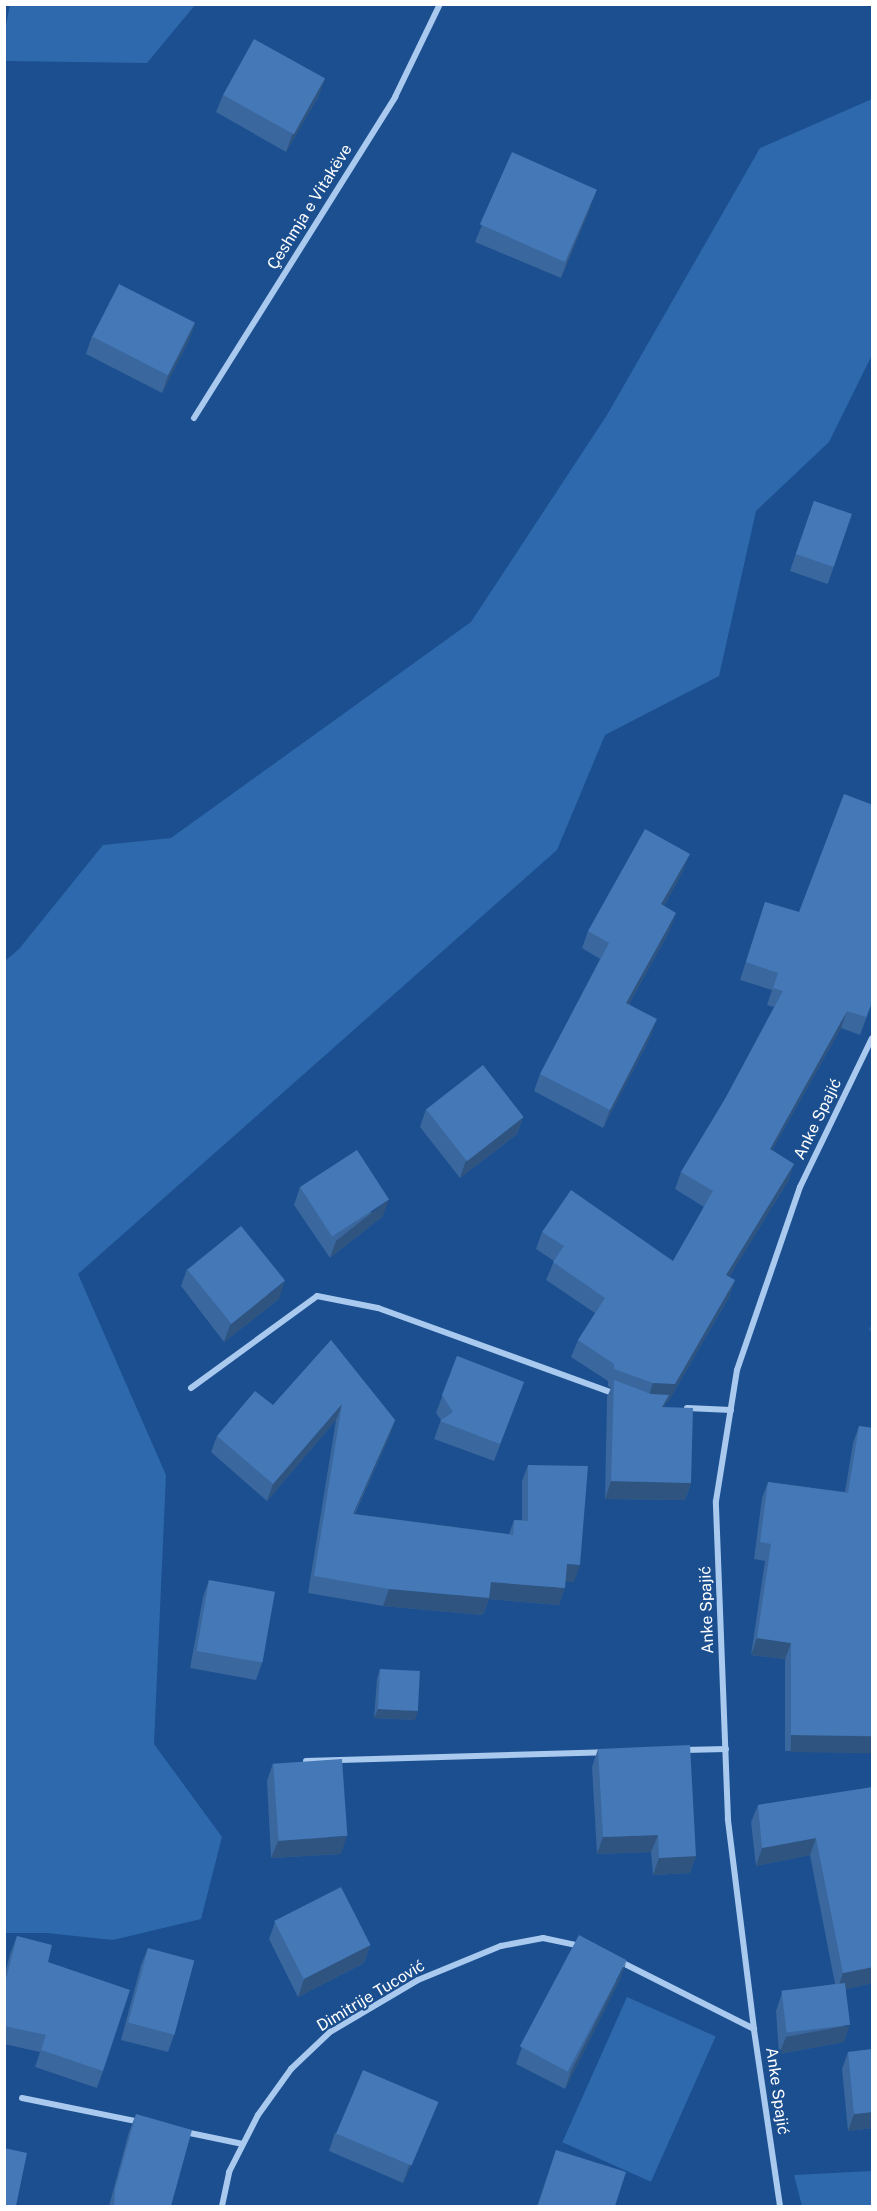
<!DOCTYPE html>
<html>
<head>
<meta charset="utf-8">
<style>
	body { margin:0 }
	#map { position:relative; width:877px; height:2211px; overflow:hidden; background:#1b4f8f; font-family:"Public Sans",sans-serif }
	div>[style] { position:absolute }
	.green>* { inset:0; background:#2e69ad; transform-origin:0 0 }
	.street>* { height:6px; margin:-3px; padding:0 3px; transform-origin:3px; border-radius:3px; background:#a9c9ee }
	.wall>* { inset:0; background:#3a679d; transform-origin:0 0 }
	.shaded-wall>* { inset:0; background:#305480; transform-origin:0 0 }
	.building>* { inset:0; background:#4478b7; transform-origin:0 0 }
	span { translate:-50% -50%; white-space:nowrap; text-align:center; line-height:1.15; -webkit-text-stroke:4.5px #1b4f8f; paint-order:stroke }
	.street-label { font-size:16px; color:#fff }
	.frame { position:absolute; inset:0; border:6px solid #fff; pointer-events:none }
</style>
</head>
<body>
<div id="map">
	<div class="green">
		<i style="clip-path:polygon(10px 5px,10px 4px,195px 5px,147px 63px,5px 61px,5px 30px)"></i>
		<i style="clip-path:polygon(872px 99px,872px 355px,829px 442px,756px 511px,719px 676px,605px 735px,557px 850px,78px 1274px,166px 1475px,154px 1744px,222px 1837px,201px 1919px,113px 1940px,47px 1933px,5px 1933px,5px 961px,19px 949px,103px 845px,171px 838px,471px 622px,607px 415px,760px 148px)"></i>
		<i style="left:627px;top:1997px;width:97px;height:159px;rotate:24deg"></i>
		<i style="clip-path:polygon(872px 2171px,872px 2206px,802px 2206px,794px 2175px)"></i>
	</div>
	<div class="street">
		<i style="left:194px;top:418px;width:379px;rotate:-57.9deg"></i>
		<i style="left:395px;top:97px;width:103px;rotate:-64.2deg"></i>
		<i style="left:191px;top:1388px;width:156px;rotate:-36.1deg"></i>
		<i style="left:317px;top:1296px;width:62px;rotate:11.1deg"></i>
		<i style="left:378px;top:1308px;width:253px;rotate:19.9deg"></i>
		<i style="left:687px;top:1408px;width:44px;rotate:2.6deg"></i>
		<i style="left:684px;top:1750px;width:42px;rotate:-1.4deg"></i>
		<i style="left:306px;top:1761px;width:299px;rotate:-1.7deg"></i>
		<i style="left:621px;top:1962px;width:149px;rotate:26.7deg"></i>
		<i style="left:22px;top:2098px;width:120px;rotate:11.5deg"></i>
		<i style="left:185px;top:2132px;width:59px;rotate:11.7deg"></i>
		<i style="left:222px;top:2206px;width:35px;rotate:-78deg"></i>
		<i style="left:229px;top:2172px;width:64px;rotate:-63deg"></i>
		<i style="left:258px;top:2115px;width:57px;rotate:-54.3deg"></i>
		<i style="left:291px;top:2069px;width:54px;rotate:-43.5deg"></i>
		<i style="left:330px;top:2032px;width:102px;rotate:-30.6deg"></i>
		<i style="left:418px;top:1980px;width:90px;rotate:-22.3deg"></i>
		<i style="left:501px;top:1946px;width:43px;rotate:-10.8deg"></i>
		<i style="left:543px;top:1938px;width:39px;rotate:12deg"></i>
		<i style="left:780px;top:2206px;width:179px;rotate:-98.4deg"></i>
		<i style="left:754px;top:2029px;width:212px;rotate:-97.1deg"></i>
		<i style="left:728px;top:1819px;width:318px;rotate:-92.2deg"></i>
		<i style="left:716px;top:1501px;width:133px;rotate:-80.9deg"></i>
		<i style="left:737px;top:1370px;width:194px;rotate:-71deg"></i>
		<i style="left:800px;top:1187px;width:165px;rotate:-64.2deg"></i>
	</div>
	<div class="wall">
		<i style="clip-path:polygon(325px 79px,318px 97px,286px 152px,216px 112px,223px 95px)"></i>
		<i style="clip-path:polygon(591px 206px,561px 278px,475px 242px,482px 225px)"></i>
		<i style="clip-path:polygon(195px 323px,189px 340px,162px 393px,86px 354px,92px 336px)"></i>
		<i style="left:814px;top:501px;width:40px;height:74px;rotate:19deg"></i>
		<i style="clip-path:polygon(683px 871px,664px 906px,670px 930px,629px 1004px,651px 1036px,603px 1128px,534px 1091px,540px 1074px,600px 959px,582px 948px,588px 931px)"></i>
		<i style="clip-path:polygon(765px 902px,799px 912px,873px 1000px,860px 1035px,841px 1028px,772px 1150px,794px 1164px,788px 1181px,729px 1277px,735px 1280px,729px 1297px,668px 1402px,666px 1402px,664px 1407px,691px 1483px,685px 1500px,605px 1499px,607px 1397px,611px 1388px,608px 1386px,608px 1381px,571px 1357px,578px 1340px,595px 1313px,546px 1280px,554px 1261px,536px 1249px,542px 1232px,673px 1261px,704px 1207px,675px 1189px,681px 1172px,725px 1099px,774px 1007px,767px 1005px,772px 990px,740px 980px)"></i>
		<i style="clip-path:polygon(426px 1109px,523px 1117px,517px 1134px,460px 1178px,420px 1127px)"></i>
		<i style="clip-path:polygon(300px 1187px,383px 1216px,330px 1258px,294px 1205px)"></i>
		<i style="clip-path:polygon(187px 1269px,279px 1299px,224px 1342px,181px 1286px)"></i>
		<i style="clip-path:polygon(873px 1321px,873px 1331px,869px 1330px)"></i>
		<i style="clip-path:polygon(331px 1340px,395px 1420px,389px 1437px,355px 1514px,509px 1534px,514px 1520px,522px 1520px,522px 1481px,528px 1465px,574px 1582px,565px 1581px,559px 1605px,489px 1599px,483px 1615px,383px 1606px,308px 1593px,336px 1420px,267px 1501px,211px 1452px,217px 1436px,273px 1405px)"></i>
		<i style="clip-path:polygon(457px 1356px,524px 1382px,494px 1461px,434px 1439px,441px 1420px,436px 1413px)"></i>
		<i style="clip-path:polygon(859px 1426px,873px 1428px,873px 1753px,785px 1751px,785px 1659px,751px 1655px,765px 1561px,754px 1559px,762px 1498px,768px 1482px,845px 1492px,853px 1443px)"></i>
		<i style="clip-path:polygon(209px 1580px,262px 1663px,256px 1680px,190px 1668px,203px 1597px)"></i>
		<i style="clip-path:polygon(380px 1669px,415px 1720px,374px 1718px,377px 1679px)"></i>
		<i style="clip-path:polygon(598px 1749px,696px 1856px,690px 1873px,653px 1875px,651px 1852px,597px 1854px,592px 1767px)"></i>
		<i style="clip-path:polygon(273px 1763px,341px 1854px,271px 1858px,267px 1781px)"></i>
		<i style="clip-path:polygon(873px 1787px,873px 1983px,846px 1989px,844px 2042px,779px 2054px,776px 2011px,782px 1993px,835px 1984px,810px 1855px,756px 1866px,751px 1822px,758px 1805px)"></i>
		<i style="clip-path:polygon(275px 1922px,370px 1945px,364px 1963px,298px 1997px,269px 1939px)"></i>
		<i style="clip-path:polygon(17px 1936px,48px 1962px,103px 2071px,97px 2088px,35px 2067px,40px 2052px,4px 2044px,4px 1979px,10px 1954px)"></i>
		<i style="clip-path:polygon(148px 1948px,174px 2035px,168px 2052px,121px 2040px,141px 1965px)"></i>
		<i style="clip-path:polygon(621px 1977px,565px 2089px,516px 2064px,522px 2047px)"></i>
		<i style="clip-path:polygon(873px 2049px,873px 2128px,848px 2131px,842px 2069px,848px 2052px)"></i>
		<i style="clip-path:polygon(438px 2102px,431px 2119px,403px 2183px,329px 2151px,335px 2133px)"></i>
		<i style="clip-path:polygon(136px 2114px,171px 2206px,109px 2206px,129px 2132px)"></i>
		<i style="clip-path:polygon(556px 2150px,615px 2206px,537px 2206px)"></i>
	</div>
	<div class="shaded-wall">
		<i style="clip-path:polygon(325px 79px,318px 97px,286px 152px,292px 135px)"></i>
		<i style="clip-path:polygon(597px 189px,591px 206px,561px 278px,567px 261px)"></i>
		<i style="clip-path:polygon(195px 323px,189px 340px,162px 393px,168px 376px)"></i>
		<i style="clip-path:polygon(690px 854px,683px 871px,655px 922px,661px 904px)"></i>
		<i style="clip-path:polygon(676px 913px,670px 930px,620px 1020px,626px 1003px)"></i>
		<i style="clip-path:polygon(847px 1011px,841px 1028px,763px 1166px,770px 1149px)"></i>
		<i style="clip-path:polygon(657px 1019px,651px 1036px,603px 1128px,610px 1110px)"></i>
		<i style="clip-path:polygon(523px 1117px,517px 1134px,460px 1178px,466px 1160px)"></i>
		<i style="clip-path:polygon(794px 1164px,788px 1181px,720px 1292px,726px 1275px)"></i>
		<i style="clip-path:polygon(389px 1199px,383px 1216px,330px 1258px,336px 1241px)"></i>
		<i style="clip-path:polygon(735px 1280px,729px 1297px,668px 1402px,666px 1402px,662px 1412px,647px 1401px,653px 1383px)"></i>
		<i style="clip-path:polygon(285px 1281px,279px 1299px,224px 1342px,230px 1325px)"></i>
		<i style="clip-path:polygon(342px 1404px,336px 1420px,267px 1501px,273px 1484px)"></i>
		<i style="clip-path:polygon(395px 1420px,389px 1437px,347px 1530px,353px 1514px)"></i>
		<i style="clip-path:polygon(611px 1481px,691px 1483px,685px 1500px,605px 1499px)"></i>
		<i style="clip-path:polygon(567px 1564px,580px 1565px,574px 1582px,561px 1581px)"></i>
		<i style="clip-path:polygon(491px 1582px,565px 1588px,559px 1605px,489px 1599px,483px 1615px,383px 1606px,389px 1589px)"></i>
		<i style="clip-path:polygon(757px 1638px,791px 1643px,785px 1659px,751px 1655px)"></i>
		<i style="clip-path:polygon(378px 1709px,418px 1711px,415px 1720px,374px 1718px)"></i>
		<i style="left:791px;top:1735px;width:82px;height:17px;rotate:1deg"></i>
		<i style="clip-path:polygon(658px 1835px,651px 1852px,597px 1854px,603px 1837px)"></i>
		<i style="clip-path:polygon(347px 1836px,341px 1854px,271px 1858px,278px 1841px)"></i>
		<i style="clip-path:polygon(816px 1838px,810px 1855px,756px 1866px,762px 1848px)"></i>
		<i style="clip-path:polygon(696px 1856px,690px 1873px,653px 1875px,659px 1858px)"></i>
		<i style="clip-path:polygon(370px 1945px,364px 1963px,298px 1997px,304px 1979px)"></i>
		<i style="clip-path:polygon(627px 1960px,621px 1977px,565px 2089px,571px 2071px)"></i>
		<i style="clip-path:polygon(873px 1967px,873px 1983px,837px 1991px,843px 1973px)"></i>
		<i style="clip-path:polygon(850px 2025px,844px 2042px,779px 2054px,786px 2037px)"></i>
		<i style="clip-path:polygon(438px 2102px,431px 2119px,403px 2183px,409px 2166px)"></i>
		<i style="clip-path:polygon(873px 2112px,873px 2128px,848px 2131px,854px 2114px)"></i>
	</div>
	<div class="building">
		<i style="left:254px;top:39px;width:81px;height:64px;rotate:29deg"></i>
		<i style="left:512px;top:152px;width:93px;height:79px;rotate:24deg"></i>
		<i style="left:119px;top:284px;width:85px;height:59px;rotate:27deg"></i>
		<i style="left:814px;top:501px;width:40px;height:56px;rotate:19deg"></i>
		<i style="clip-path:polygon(844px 794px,873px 805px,873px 1000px,866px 1017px,847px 1011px,770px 1149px,794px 1164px,726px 1275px,735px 1280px,675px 1384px,653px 1383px,614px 1369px,614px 1364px,578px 1340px,605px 1298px,553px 1262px,564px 1246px,542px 1232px,571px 1190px,673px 1261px,713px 1191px,681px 1172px,725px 1099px,783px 991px,773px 988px,778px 973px,746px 962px,765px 902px,799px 912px)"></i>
		<i style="clip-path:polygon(645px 829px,690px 854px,661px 904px,676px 913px,626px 1003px,657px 1019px,610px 1110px,540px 1074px,609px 943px,588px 931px)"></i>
		<i style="left:483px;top:1065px;width:66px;height:72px;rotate:52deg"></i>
		<i style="left:357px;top:1150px;width:59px;height:68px;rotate:57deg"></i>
		<i style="left:241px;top:1226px;width:70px;height:69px;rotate:51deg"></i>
		<i style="clip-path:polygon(331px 1340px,395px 1420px,353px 1514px,513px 1535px,514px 1520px,528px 1521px,528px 1465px,588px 1466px,580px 1565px,567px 1564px,565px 1588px,491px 1582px,489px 1598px,389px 1589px,314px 1576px,342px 1404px,273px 1484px,217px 1436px,255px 1391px,273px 1405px)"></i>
		<i style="clip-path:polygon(457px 1356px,524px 1382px,500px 1444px,440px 1421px,453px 1412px,442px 1395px)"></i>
		<i style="clip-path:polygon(614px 1380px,651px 1394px,669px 1395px,662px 1407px,693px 1408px,691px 1483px,611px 1481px)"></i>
		<i style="clip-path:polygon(859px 1426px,873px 1428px,873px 1736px,791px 1735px,791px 1643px,757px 1638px,771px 1544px,760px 1542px,768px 1482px,848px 1493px)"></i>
		<i style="left:209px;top:1580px;width:67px;height:72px;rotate:10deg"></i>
		<i style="left:380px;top:1669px;width:40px;height:40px;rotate:3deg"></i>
		<i style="clip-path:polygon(690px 1745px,696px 1856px,659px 1858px,658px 1835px,603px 1837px,598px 1749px)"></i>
		<i style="left:342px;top:1759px;width:77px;height:69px;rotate:86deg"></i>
		<i style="clip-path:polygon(873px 1787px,873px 1967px,843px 1973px,816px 1838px,762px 1848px,758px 1805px)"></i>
		<i style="left:341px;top:1887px;width:65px;height:75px;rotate:63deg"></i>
		<i style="left:579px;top:1935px;width:54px;height:126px;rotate:28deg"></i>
		<i style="clip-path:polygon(17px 1936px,52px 1945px,48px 1962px,130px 1990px,103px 2071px,41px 2050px,46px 2035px,4px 2026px,4px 1988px)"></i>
		<i style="left:148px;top:1948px;width:48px;height:77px;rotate:15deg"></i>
		<i style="left:845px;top:1983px;width:42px;height:64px;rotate:83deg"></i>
		<i style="clip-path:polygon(873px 2049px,873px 2112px,854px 2114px,848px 2052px)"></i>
		<i style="left:363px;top:2070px;width:82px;height:69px;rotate:23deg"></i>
		<i style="clip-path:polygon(136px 2114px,192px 2130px,171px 2206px,114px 2206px,115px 2189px)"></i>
		<i style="clip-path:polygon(4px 2148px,27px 2153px,16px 2206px,4px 2206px)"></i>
		<i style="clip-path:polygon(556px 2150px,626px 2172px,615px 2206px,538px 2206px)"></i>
	</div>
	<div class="street-label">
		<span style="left:310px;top:207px;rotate:-58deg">Çeshmja e Vitakëve</span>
		<span style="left:818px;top:1119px;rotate:-64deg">Anke Spajić</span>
		<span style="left:707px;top:1610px;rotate:-92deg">Anke Spajić</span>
		<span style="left:371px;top:1996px;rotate:-31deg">Dimitrije Tucović</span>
		<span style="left:777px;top:2091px;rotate:82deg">Anke Spajić</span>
	</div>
	<div class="frame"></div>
</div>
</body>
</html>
